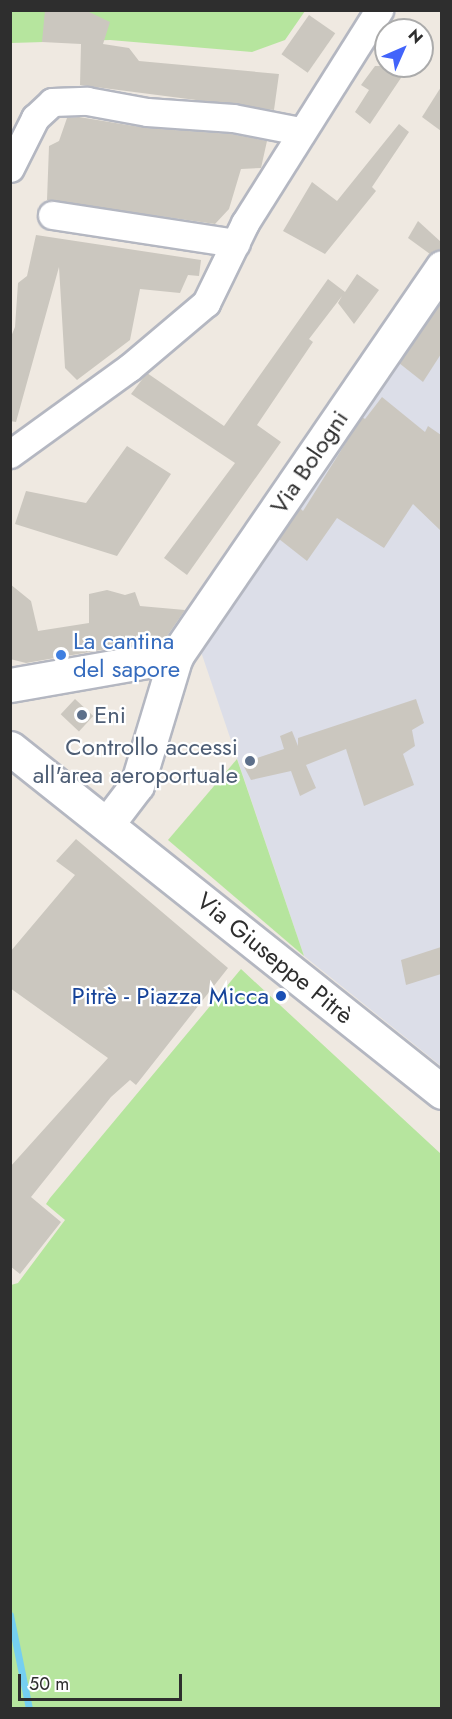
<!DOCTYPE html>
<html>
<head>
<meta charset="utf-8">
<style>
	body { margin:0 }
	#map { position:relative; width:452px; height:1719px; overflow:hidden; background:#efe9e1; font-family:Jost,sans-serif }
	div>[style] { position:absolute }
	.airport>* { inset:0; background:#dcdee8 }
	.green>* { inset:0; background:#b6e59e }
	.stream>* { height:7px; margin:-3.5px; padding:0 3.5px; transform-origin:3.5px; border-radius:3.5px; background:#75cff0 }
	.building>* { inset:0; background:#cbc7bf; transform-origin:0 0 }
	.roads { filter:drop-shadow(2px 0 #b4b7c1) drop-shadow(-2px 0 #b4b7c1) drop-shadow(0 2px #b4b7c1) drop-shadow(0 -2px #b4b7c1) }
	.minor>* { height:27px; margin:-13.5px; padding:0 13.5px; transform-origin:13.5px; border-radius:13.5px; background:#fff }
	.tertiary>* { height:33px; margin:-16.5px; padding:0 16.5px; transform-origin:16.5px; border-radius:16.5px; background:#fff }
	.dots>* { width:16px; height:16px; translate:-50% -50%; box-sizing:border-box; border:3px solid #fff; border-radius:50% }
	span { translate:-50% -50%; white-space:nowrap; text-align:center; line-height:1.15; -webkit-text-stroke:4.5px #fff; paint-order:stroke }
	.street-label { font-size:24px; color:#2e2e2e }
	.shop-label { font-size:24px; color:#366cbe }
	.left { translate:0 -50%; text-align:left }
	.service-label { font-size:24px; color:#4e5e75 }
	.right { translate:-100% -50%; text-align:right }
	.transit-label { font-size:24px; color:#164399 }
	.frame { position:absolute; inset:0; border:12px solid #2e2e2e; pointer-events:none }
	.north { position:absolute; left:374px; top:18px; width:60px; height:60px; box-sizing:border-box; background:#fff; border:2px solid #ababab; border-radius:50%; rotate:45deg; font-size:16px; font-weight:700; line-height:24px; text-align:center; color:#2e2e2e }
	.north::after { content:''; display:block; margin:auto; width:21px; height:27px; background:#4264fb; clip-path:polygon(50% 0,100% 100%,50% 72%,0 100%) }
	.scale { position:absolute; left:18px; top:1674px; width:164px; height:27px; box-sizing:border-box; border:3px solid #2e2e2e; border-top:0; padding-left:8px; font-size:18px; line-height:21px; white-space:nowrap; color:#2e2e2e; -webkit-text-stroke:4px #fff; paint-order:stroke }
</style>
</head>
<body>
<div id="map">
	<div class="airport">
		<i style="clip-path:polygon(441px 285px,441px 1066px,304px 956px,196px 637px)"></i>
	</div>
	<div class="green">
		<i style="clip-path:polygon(10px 11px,305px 11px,285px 40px,252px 52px,110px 40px,11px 43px)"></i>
		<i style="clip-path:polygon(237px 759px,304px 956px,168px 840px)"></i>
		<i style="clip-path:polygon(241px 969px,441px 1154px,441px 1708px,11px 1708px,11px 1285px,18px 1283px,65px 1220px,46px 1204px,50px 1198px)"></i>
	</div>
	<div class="stream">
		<i style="left:10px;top:1615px;width:95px;rotate:78.5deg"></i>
	</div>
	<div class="building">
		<i style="clip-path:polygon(45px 10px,85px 10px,110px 22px,103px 44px,129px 48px,139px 61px,279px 74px,274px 110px,80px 85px,81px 44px,42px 42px)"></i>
		<i style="left:309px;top:15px;width:32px;height:48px;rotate:35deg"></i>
		<i style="clip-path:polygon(375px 66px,409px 66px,370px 124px,355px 112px,369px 90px,361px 85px)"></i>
		<i style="clip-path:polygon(441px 87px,441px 131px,422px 117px)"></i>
		<i style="clip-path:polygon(79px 117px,146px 128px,231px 134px,267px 141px,261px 168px,241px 169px,229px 209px,215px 224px,47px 200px,49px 146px,59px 141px,67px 118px)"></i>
		<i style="clip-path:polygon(399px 124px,409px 132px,372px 187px,376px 191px,325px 254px,283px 231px,312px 182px,337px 201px)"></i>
		<i style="clip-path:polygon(418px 221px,441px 242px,441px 249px,430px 254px,408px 238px)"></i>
		<i style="clip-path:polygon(36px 235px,201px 260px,199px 276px,188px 275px,180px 293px,140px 289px,130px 340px,77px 380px,65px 368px,59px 267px,16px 422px,10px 421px,10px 339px,15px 327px,18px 283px,27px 276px)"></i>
		<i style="clip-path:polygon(357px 274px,379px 290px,354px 324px,338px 303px,342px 296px,309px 339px,313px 342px,257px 425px,281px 442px,187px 575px,164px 558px,235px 463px,131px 394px,147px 373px,224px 426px,328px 279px,345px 292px)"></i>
		<i style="clip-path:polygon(441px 301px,441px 354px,423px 382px,399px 363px)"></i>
		<i style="clip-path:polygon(382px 397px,425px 432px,428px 426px,441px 435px,441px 531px,413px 504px,384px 548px,337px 518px,307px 561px,279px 539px,300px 508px,303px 511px,362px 417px,365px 419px)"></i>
		<i style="clip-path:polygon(127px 446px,171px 474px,117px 556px,15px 524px,26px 491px,86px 503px)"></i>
		<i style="clip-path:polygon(10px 584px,31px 601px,38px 631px,89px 623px,89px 594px,107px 590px,125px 595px,135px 592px,140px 606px,185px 610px,165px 639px,26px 663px,10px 659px)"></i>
		<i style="left:75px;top:699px;width:25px;height:21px;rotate:43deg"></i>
		<i style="clip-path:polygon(416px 699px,424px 723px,412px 730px,415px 746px,403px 754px,414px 785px,364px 806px,346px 749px,306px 765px,316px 788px,300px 796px,291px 771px,251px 780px,242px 763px,284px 749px,280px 736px,292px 731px,298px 746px,298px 738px)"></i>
		<i style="clip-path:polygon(76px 839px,228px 968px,136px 1085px,130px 1080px,111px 1097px,31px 1197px,61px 1222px,20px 1274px,10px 1266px,10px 1167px,108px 1058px,10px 988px,10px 952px,75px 875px,56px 861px)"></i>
		<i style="clip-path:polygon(441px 947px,441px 974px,406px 985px,401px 960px)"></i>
	</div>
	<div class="roads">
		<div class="minor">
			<i style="left:10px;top:168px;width:56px;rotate:-63.4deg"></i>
			<i style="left:35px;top:118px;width:23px;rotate:-43deg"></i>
			<i style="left:52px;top:102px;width:35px;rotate:-2deg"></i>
			<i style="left:87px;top:101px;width:61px;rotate:10.4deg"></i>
			<i style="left:147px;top:112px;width:86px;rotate:4deg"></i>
			<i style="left:233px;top:118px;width:68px;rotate:11deg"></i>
			<i style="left:52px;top:215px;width:186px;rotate:8.7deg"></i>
			<i style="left:10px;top:454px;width:147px;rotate:-35.9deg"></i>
			<i style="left:129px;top:368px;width:101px;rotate:-40.2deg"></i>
			<i style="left:206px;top:303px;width:89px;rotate:-64deg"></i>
			<i style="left:245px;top:223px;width:252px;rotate:-57.8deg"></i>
		</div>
		<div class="tertiary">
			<i style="left:10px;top:685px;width:169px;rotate:-9.9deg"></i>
			<i style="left:10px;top:748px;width:552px;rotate:38.53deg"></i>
			<i style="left:108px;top:823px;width:48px;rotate:-52.7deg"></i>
			<i style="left:137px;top:785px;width:135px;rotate:-73.2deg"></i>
			<i style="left:176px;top:656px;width:471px;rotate:-55.6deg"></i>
		</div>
	</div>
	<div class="dots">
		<i style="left:61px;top:655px;background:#3f7fe0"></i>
		<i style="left:82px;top:715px;background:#5c6f8a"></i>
		<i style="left:250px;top:761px;background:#5c6f8a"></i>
		<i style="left:281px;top:996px;background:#1a4fb4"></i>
	</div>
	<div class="street-label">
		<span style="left:309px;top:462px;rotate:-56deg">Via Bologni</span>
		<span style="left:275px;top:958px;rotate:39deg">Via Giuseppe Pitrè</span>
	</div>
	<div class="shop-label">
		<span class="left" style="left:73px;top:655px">La cantina<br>del sapore</span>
	</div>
	<div class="service-label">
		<span class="left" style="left:94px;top:715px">Eni</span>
		<span class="right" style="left:238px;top:761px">Controllo accessi<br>all'area aeroportuale</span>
	</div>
	<div class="transit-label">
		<span class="right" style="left:269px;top:996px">Pitrè - Piazza Micca</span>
	</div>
	<div class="frame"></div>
	<div class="north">N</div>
	<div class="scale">50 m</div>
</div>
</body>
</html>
